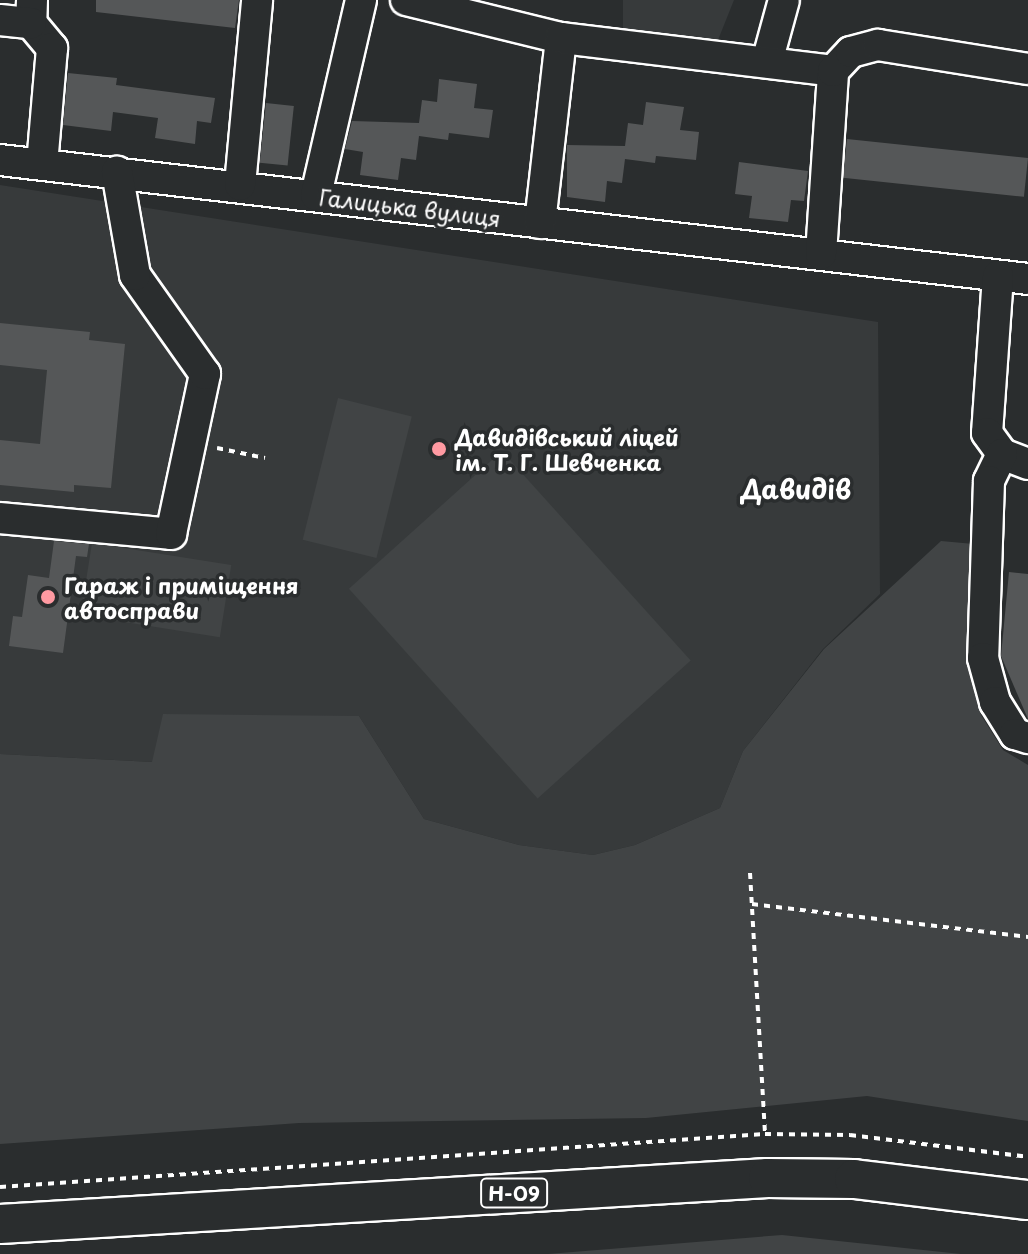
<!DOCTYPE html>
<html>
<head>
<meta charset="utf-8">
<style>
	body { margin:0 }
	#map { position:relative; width:1028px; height:1254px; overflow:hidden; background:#2a2d2e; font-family:"Playpen Sans",sans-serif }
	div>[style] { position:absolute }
	.built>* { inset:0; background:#373a3b }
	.green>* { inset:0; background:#414445; transform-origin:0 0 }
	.building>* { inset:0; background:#555758; transform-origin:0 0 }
	.path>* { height:4px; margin-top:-2px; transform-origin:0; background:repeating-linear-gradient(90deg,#fff 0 6px,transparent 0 12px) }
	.roads { filter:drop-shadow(2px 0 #fff) drop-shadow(-2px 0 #fff) drop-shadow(0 2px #fff) drop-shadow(0 -2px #fff) }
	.minor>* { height:30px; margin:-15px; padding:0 15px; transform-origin:15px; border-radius:15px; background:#2a2d2e }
	.major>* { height:38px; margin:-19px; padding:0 19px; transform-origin:19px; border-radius:19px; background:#2a2d2e }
	.dots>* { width:22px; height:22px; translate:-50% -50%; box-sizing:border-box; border:4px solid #2a2d2e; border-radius:50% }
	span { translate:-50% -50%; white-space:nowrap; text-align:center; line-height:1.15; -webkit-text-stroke:7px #2a2d2e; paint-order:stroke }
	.shield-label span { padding:2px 6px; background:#2a2d2e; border:2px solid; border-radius:6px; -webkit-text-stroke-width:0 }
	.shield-label { font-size:20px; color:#fff; font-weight:700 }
	.street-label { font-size:22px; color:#fff }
	.poi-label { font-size:22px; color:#fff; font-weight:700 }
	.left { translate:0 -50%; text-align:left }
	.quarter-label { font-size:26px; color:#fff; font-weight:700 }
</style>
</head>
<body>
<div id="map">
	<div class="built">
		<i style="clip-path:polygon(623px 0,734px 0,718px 40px,623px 28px)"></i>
		<i style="clip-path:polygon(0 185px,878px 322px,880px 594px,823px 649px,743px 751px,720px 808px,635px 845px,593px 855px,519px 845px,424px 819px,359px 716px,153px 762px,0 754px)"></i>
	</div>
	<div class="green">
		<i style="left:338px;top:398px;width:76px;height:146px;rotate:14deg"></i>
		<i style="left:502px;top:451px;width:282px;height:206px;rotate:48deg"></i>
		<i style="clip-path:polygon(941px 541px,974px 544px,968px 642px,981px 715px,1003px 750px,1028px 765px,1028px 1121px,867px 1096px,646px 1118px,299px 1123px,0 1144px,0 754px,152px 762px,163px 714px,359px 716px,424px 819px,519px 845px,593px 855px,635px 845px,720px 808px,743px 751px,824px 649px)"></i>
		<i style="left:92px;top:543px;width:141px;height:73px;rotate:9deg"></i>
		<i style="clip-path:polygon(782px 1235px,961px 1254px,548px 1254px)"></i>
	</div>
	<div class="building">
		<i style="clip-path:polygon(96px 0,239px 0,235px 28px,96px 12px)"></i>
		<i style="clip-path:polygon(68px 73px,117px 78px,116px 85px,215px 98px,211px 123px,197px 121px,195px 144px,155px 138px,158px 118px,113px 112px,111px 131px,63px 125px)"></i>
		<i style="clip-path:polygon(439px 79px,477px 84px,474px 108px,493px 110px,489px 138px,449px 133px,448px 140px,419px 136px,416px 160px,401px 158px,398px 180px,360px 175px,363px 152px,345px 149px,352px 121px,419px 123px,422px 100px,437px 102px)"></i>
		<i style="clip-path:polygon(646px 102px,684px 107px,680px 130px,699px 132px,696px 160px,656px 156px,655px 163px,625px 159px,622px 183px,607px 181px,605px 202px,567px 197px,567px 145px,625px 146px,628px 123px,643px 125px)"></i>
		<i style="left:266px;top:103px;width:28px;height:60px;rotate:6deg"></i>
		<i style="left:847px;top:139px;width:182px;height:39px;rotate:6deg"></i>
		<i style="clip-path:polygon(739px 162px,808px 171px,804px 201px,791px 200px,788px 222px,749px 218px,752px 196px,735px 194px)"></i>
		<i style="clip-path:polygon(0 323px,90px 332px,89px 340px,125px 344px,111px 488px,74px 485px,74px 492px,0 485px,0 440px,40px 444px,47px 370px,0 365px)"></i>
		<i style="clip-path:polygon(54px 541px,89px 544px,87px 557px,76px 556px,63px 653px,9px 646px,13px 616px,22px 617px,28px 575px,49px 578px)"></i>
		<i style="clip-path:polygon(1009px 572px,1028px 574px,1028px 719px,1001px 656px)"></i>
	</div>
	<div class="path">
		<i style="left:217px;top:448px;width:49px;rotate:11.8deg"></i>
		<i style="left:750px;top:873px;width:261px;rotate:86.7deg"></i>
		<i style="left:752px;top:904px;width:278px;rotate:6.8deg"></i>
		<i style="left:0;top:1187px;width:767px;rotate:-3.96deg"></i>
		<i style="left:765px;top:1134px;width:85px;rotate:0.7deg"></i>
		<i style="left:850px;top:1135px;width:179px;rotate:7deg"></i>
	</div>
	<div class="roads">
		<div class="minor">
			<i style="left:32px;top:0;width:23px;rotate:92deg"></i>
			<i style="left:31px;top:23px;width:33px;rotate:50deg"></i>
			<i style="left:52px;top:48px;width:116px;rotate:94.9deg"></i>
			<i style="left:406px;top:0;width:160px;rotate:13.8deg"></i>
			<i style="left:0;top:20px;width:31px;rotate:6deg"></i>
			<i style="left:767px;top:62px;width:64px;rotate:-74.7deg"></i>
			<i style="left:0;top:160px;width:1035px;rotate:6.6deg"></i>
			<i style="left:240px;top:185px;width:186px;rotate:-84.7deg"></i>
			<i style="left:316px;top:195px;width:200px;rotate:-77deg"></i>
			<i style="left:540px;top:223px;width:186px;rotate:-83.5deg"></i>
			<i style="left:561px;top:38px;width:274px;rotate:6.9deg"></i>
			<i style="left:821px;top:254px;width:183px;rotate:-86.2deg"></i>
			<i style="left:833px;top:71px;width:26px;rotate:-47deg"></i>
			<i style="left:851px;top:52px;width:28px;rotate:-15deg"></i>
			<i style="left:878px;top:45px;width:152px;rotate:9.1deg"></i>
			<i style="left:998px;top:276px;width:157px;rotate:94deg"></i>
			<i style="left:987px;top:433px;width:26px;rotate:54deg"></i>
			<i style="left:1002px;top:454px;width:28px;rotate:21deg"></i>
			<i style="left:1002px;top:454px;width:30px;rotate:116deg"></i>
			<i style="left:989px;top:481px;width:177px;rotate:91.9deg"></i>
			<i style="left:983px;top:658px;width:46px;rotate:74.7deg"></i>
			<i style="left:995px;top:702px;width:38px;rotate:58deg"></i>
			<i style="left:1015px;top:734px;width:14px;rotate:17deg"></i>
			<i style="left:0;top:518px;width:172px;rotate:5.3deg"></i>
			<i style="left:171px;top:534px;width:164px;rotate:-78deg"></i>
			<i style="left:205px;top:374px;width:121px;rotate:-125.3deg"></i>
			<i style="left:135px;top:275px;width:105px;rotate:-99.9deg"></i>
		</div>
		<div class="major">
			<i style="left:0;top:1224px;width:769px;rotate:-3.43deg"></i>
			<i style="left:768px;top:1178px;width:86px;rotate:0.7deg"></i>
			<i style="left:854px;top:1179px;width:175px;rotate:6.9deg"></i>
		</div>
	</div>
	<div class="dots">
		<i style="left:439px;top:449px;background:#ff9aa2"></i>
		<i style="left:48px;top:597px;background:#ff9aa2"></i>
	</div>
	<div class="shield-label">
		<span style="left:514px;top:1193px">Н-09</span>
	</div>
	<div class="street-label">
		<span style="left:410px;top:207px;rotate:7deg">Галицька вулиця</span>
	</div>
	<div class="poi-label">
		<span class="left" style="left:455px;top:449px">Давидівський ліцей<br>ім. Т. Г. Шевченка</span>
		<span class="left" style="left:64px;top:597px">Гараж і приміщення<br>автосправи</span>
	</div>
	<div class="quarter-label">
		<span style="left:796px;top:489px">Давидів</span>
	</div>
</div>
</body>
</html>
